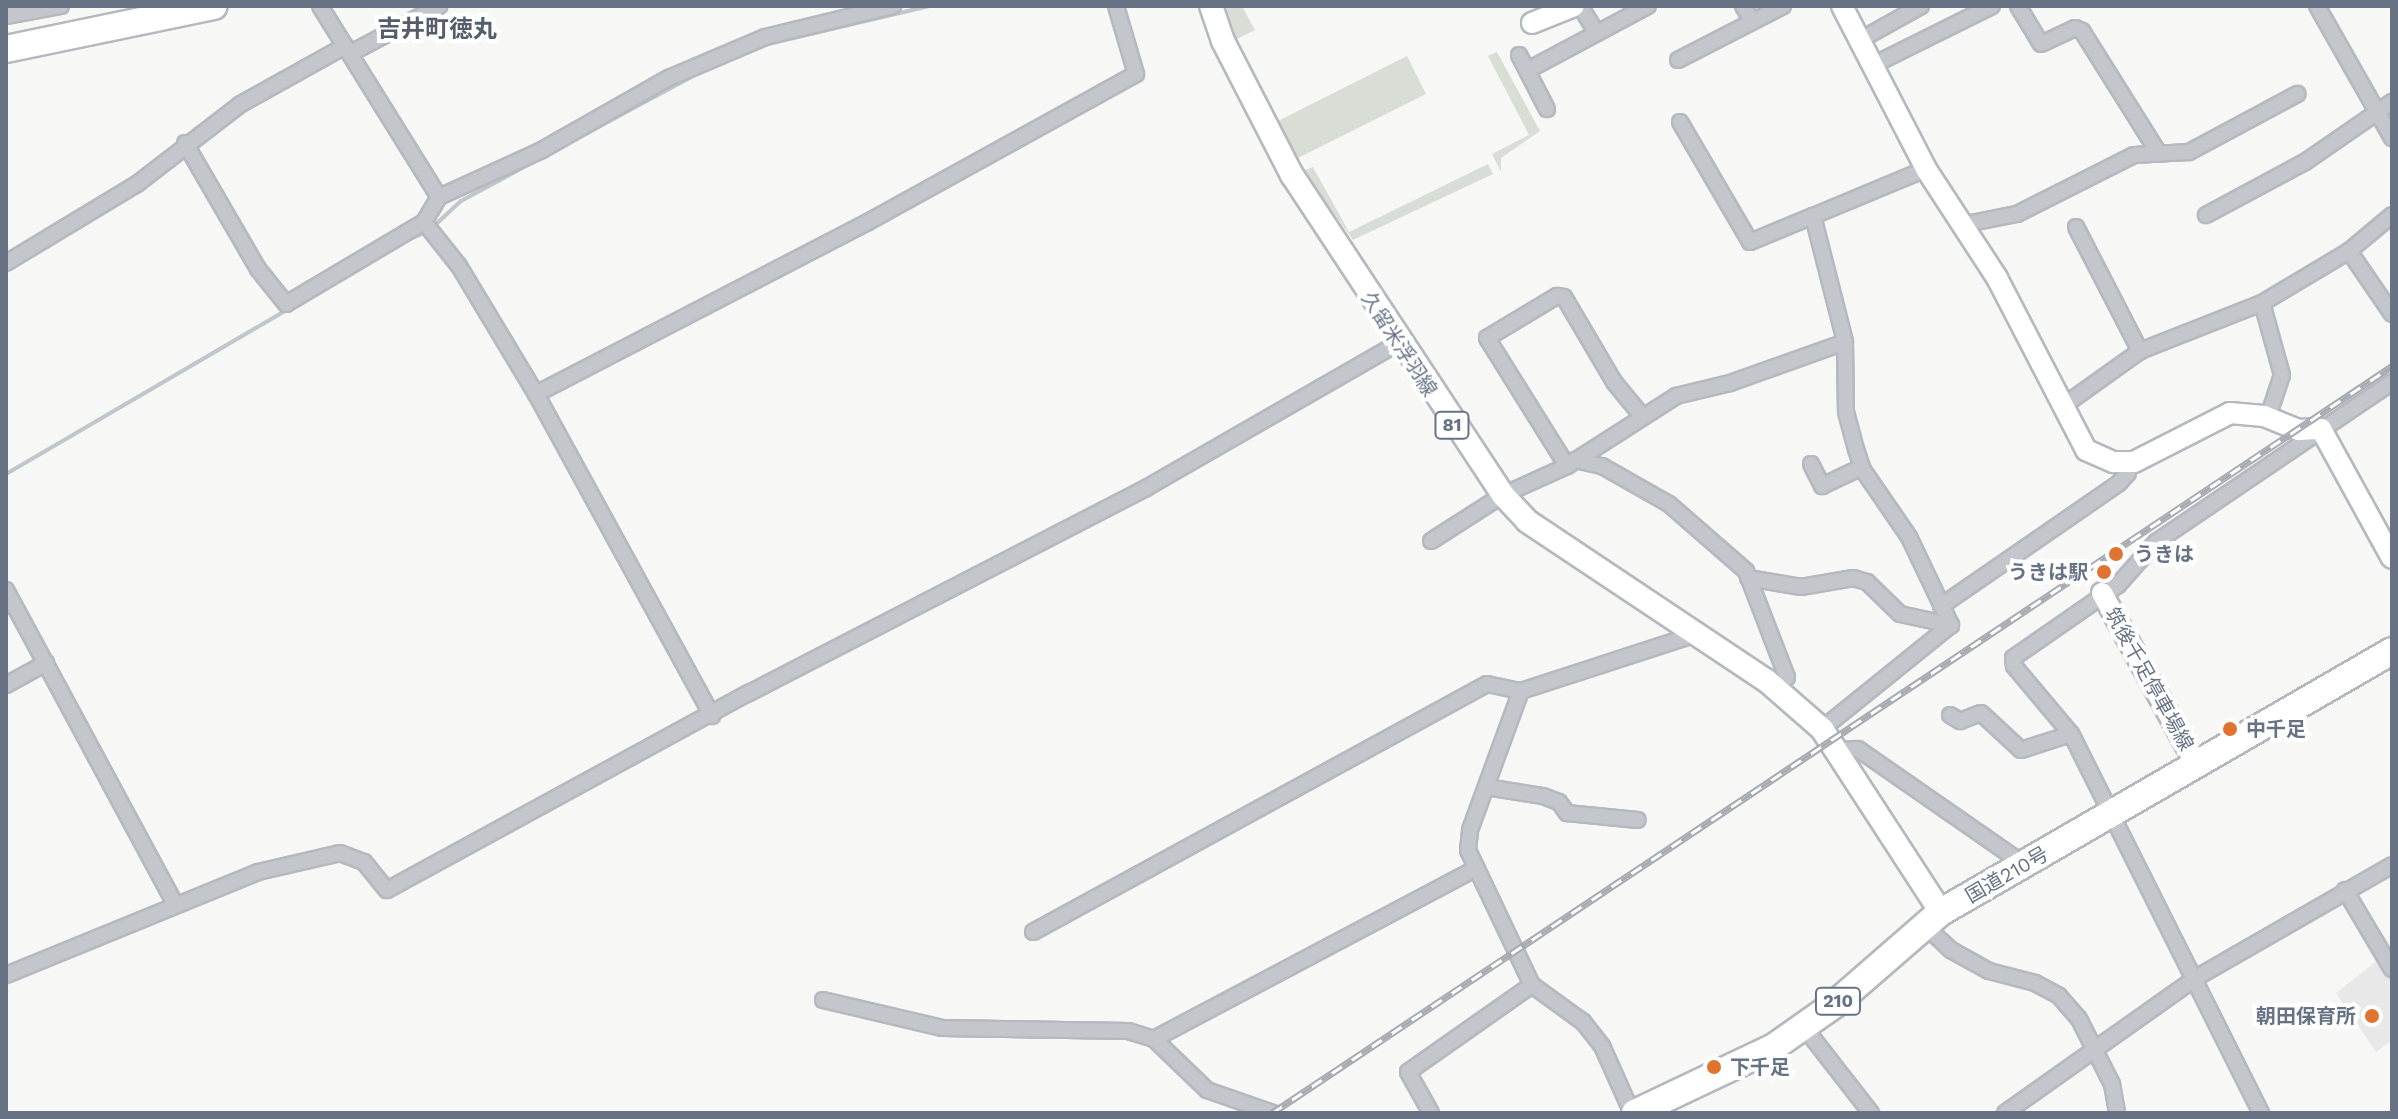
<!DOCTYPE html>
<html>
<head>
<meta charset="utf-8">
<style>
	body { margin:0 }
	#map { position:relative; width:2398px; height:1119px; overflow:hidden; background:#f7f7f5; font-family:"Work Sans","Noto Sans JP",sans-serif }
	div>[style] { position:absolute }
	.built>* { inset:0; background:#e8e8e8 }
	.green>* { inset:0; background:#d8ded6 }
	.stream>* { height:4px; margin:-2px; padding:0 2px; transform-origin:2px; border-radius:2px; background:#bfc6cc }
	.roads { filter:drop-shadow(2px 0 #b5b9bf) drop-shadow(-2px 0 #b5b9bf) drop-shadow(0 2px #b5b9bf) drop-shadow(0 -2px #b5b9bf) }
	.street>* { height:14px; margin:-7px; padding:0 7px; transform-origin:7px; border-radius:7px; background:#c3c6ca }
	.secondary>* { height:20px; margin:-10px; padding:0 10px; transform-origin:10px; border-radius:10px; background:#fff }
	.primary>* { height:22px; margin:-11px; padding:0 11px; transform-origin:11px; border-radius:11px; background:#fff }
	.highway>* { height:26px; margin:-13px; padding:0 13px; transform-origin:13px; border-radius:13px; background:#fff }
	.rail>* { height:7px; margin-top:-3.5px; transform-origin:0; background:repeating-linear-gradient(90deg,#fff 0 12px,#a6aab1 0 24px); box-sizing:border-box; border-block:2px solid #a6aab1 }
	.dots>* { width:22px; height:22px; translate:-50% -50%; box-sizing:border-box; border:4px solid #fff; border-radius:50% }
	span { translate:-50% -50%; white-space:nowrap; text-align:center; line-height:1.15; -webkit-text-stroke:8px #fff; paint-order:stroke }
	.shield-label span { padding:2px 6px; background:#fff; border:2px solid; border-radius:6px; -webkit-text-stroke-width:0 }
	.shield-label { font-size:18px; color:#677385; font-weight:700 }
	.street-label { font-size:20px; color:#677385 }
	.poi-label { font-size:20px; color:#677385; font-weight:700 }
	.left { translate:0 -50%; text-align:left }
	.right { translate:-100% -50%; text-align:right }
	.quarter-label { font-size:24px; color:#555d6a; font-weight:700 }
	.frame { position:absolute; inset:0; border:8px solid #677385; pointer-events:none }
</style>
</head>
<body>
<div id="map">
	<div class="built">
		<i style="clip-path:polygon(2375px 962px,2392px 977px,2392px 1040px,2376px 1052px,2336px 993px)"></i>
	</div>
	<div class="green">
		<i style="clip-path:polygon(1222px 6px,1242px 6px,1255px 30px,1237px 39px,1278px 121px,1407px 56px,1426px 94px,1298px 158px,1235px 44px)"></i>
		<i style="clip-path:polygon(1497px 52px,1540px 131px,1501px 158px,1501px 172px,1492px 154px,1529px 135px,1488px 56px)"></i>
		<i style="clip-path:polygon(1488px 164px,1493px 174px,1353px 240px,1303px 171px,1313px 167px,1349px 232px)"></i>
	</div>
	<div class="stream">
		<i style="left:760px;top:46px;width:174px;rotate:-13.3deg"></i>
		<i style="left:433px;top:227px;width:38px;rotate:-43deg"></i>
		<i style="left:461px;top:201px;width:272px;rotate:-28.3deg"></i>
		<i style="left:408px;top:240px;width:20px;rotate:-24deg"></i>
		<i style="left:6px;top:474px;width:456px;rotate:-30.3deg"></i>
	</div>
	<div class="roads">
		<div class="street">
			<i style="left:320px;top:6px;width:225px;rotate:58.1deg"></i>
			<i style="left:1580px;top:6px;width:32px;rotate:58deg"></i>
			<i style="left:1743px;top:6px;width:17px;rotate:59deg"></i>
			<i style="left:2018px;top:6px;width:44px;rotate:58.8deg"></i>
			<i style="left:2041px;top:44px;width:38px;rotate:-25deg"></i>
			<i style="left:2075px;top:28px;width:8px;rotate:23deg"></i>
			<i style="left:2082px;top:31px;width:143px;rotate:57.9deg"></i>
			<i style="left:2317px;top:6px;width:152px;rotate:60.4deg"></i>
			<i style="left:6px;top:16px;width:56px;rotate:-10.3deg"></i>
			<i style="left:1860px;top:40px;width:70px;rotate:-29.1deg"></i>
			<i style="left:353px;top:52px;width:98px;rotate:-28.1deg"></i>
			<i style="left:1519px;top:55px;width:61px;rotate:62.6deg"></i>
			<i style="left:1678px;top:60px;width:118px;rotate:-27.2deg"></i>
			<i style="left:1873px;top:65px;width:133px;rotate:-26.4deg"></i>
			<i style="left:1528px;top:70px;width:136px;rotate:-28.1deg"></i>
			<i style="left:1680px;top:122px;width:139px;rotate:59.7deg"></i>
			<i style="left:1750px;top:242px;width:68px;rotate:-22.4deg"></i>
			<i style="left:185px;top:143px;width:146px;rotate:59.9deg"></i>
			<i style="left:258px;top:269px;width:45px;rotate:51.3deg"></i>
			<i style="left:286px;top:304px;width:161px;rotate:-30.7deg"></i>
			<i style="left:424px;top:222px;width:29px;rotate:-59deg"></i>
			<i style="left:439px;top:197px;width:113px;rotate:-24.5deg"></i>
			<i style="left:542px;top:150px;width:146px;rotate:-29.6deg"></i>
			<i style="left:669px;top:78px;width:104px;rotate:-23.1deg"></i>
			<i style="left:765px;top:37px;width:132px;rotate:-13.6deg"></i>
			<i style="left:1926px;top:169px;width:122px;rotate:157.4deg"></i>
			<i style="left:1813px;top:216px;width:130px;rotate:75.7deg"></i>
			<i style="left:1845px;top:342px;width:70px;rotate:89.2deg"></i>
			<i style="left:1846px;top:412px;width:38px;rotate:75deg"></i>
			<i style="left:1856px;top:449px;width:22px;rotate:72deg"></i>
			<i style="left:1863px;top:470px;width:81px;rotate:55.5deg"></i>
			<i style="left:1909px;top:537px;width:98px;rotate:64.5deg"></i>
			<i style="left:2206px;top:215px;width:112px;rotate:-28.2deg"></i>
			<i style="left:2305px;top:162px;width:106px;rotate:-34.6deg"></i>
			<i style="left:424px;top:222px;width:56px;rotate:51.5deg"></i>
			<i style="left:459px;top:266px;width:149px;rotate:59deg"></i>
			<i style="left:536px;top:394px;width:367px;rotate:61.3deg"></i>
			<i style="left:1966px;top:224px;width:52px;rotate:-11.1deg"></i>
			<i style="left:2017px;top:214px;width:131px;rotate:-26.8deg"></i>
			<i style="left:2134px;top:155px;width:55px;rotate:-3.1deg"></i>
			<i style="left:2189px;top:152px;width:123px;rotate:-28.2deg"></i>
			<i style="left:2076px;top:227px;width:140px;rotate:62.7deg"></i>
			<i style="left:2349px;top:251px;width:76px;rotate:55.7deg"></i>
			<i style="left:6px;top:263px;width:153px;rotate:-31.1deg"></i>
			<i style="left:137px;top:184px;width:131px;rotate:-37.6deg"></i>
			<i style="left:241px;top:104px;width:119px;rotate:-29.1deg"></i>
			<i style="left:536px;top:394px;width:374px;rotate:-27.4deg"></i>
			<i style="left:868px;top:222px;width:306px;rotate:-28.9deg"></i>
			<i style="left:1136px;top:74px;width:71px;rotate:-106.4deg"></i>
			<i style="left:2063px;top:406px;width:95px;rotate:-35.5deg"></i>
			<i style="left:2140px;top:351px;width:131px;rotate:-21.5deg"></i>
			<i style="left:2268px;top:417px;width:44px;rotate:-71.6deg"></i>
			<i style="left:2282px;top:375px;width:75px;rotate:-105.5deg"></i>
			<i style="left:2262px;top:303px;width:101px;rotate:-30.9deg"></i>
			<i style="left:2349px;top:251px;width:56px;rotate:-39.9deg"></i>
			<i style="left:1575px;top:460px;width:28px;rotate:13deg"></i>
			<i style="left:1602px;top:466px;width:77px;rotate:29.6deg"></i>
			<i style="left:1669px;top:504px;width:102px;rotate:41deg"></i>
			<i style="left:1746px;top:571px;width:114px;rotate:68.9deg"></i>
			<i style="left:1787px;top:677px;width:16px;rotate:130deg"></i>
			<i style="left:1811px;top:464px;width:25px;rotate:63deg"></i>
			<i style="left:1822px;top:486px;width:44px;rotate:-25.4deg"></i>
			<i style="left:1567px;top:466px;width:151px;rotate:-122deg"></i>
			<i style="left:1487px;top:338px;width:82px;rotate:-31deg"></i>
			<i style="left:1557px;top:296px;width:7px;rotate:8deg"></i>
			<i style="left:1564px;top:297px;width:99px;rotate:59.5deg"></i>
			<i style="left:1614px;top:382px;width:44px;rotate:50.5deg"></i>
			<i style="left:1431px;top:541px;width:85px;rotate:-32.6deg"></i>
			<i style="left:1503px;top:495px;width:70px;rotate:-24.4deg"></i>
			<i style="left:1567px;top:466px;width:130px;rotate:-32.7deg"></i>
			<i style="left:1676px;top:396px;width:56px;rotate:-13.5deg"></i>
			<i style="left:1730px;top:383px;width:122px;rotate:-19.6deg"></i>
			<i style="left:1748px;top:578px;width:54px;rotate:9.6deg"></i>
			<i style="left:1801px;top:587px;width:53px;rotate:-9.8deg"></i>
			<i style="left:1853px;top:578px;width:15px;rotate:16deg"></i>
			<i style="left:1867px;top:582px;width:46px;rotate:44.1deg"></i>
			<i style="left:1900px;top:614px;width:52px;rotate:12.2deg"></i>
			<i style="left:6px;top:590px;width:357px;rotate:61.7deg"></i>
			<i style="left:1941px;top:606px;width:216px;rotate:-34.6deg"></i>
			<i style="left:2119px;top:483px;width:13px;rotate:-48deg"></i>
			<i style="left:2128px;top:473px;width:11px;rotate:-100deg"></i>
			<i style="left:6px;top:685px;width:46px;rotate:-28.8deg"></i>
			<i style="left:1950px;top:715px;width:12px;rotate:31deg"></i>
			<i style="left:1960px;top:721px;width:22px;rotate:-21deg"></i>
			<i style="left:1981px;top:713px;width:54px;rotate:42.8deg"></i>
			<i style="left:2021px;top:750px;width:52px;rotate:-17.7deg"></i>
			<i style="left:1822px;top:729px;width:166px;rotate:-38.9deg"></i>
			<i style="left:1839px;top:750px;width:19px;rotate:-3deg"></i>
			<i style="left:1858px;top:749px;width:203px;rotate:34.8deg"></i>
			<i style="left:1486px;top:787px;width:58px;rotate:9deg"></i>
			<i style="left:1543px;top:796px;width:17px;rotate:21deg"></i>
			<i style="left:1559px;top:802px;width:14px;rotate:54deg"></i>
			<i style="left:1567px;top:813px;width:71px;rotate:5.6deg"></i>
			<i style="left:2345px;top:890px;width:92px;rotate:59.3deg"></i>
			<i style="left:1923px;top:924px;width:38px;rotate:43deg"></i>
			<i style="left:1951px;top:950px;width:43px;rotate:28.9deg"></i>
			<i style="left:1989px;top:971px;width:48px;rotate:14.6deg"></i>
			<i style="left:2035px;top:983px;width:27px;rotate:28deg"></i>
			<i style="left:2059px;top:996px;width:30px;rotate:49deg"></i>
			<i style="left:2079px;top:1019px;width:73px;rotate:63.1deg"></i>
			<i style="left:2112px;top:1084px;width:29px;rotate:80deg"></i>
			<i style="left:1033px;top:932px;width:517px;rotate:-28.65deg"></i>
			<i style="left:1487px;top:684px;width:35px;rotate:12deg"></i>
			<i style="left:6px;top:975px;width:272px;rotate:-22.2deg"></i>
			<i style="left:258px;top:872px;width:84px;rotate:-13deg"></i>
			<i style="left:340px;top:853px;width:26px;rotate:21deg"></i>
			<i style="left:364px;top:862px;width:36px;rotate:51deg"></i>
			<i style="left:387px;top:890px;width:412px;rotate:-28.6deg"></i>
			<i style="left:749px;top:693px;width:447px;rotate:-27.3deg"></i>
			<i style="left:1146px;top:488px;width:291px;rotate:-29.9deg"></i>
			<i style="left:823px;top:1000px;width:122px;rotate:13.2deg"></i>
			<i style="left:942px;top:1028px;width:186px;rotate:0.9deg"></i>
			<i style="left:1128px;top:1031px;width:27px;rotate:17deg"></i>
			<i style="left:1154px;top:1039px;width:74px;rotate:43.9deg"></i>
			<i style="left:1207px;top:1090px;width:70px;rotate:19.2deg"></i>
			<i style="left:1804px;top:1027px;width:109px;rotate:52.1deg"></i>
			<i style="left:1154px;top:1039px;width:365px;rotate:-27.9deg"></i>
			<i style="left:1431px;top:1113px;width:47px;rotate:-119.3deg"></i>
			<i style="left:1408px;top:1072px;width:151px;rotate:-35.1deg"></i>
			<i style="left:1632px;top:1113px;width:73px;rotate:-114.1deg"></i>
			<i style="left:1602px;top:1046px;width:31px;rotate:-128deg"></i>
			<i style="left:1583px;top:1022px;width:63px;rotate:-144deg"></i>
			<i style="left:1532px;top:985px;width:149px;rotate:-115.4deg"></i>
			<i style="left:1468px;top:850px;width:20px;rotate:-84deg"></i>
			<i style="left:1470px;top:830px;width:148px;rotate:-69.9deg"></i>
			<i style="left:1521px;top:691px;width:188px;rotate:-18deg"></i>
			<i style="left:2005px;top:1113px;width:232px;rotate:-35.3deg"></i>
			<i style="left:2194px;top:979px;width:228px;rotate:-29.9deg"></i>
			<i style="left:2261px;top:1113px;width:424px;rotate:-116.6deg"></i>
			<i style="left:2071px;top:734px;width:89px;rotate:-130deg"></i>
			<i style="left:2014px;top:666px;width:8px;rotate:-97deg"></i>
			<i style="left:2013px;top:658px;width:128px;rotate:-34.8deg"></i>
			<i style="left:2118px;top:585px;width:57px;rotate:-48.5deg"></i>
			<i style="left:2156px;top:542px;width:285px;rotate:-34.1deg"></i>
		</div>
		<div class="secondary">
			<i style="left:1842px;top:6px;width:183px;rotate:62.7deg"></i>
			<i style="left:1926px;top:169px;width:130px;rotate:56.9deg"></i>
			<i style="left:1997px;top:278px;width:194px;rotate:62.6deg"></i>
			<i style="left:2086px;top:450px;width:30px;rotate:24deg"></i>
			<i style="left:2113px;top:462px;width:21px"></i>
			<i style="left:2134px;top:462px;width:108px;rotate:-27deg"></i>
			<i style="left:2230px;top:413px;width:34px;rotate:5deg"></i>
			<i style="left:2264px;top:416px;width:38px;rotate:22deg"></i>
			<i style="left:2299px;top:430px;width:22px;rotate:-3deg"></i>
			<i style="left:2321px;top:429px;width:147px;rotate:61.2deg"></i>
			<i style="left:1532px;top:23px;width:45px;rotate:-22deg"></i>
			<i style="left:2102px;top:593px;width:195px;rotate:61.2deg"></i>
		</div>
		<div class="primary">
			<i style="left:1211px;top:6px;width:37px;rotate:71deg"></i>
			<i style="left:1223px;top:41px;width:151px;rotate:62.8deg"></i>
			<i style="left:1292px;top:175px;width:383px;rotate:56.6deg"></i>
			<i style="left:1503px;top:495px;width:35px;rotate:47deg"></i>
			<i style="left:1527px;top:521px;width:288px;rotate:33.7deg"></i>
			<i style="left:1767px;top:681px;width:73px;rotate:41.1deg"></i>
			<i style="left:1822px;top:729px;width:218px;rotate:57deg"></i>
		</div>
		<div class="highway">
			<i style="left:6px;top:49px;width:212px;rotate:-11.7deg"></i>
			<i style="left:1635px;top:1113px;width:154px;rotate:-25.4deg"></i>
			<i style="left:1774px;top:1047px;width:75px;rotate:-35.2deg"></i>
			<i style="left:1835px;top:1004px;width:140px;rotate:-41deg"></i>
			<i style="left:1941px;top:912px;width:521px;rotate:-30.06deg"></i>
		</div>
	</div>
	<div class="rail">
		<i style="left:1272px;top:1113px;width:1346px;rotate:-33.7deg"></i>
	</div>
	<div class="dots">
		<i style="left:2116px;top:554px;background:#de742f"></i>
		<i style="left:2104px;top:572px;background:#de742f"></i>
		<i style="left:2230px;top:729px;background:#de742f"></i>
		<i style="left:2372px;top:1016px;background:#de742f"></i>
		<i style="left:1714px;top:1067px;background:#de742f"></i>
	</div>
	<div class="shield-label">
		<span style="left:1452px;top:425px">81</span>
		<span style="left:1838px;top:1001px">210</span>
	</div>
	<div class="street-label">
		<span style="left:1399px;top:344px;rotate:57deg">久留米浮羽線</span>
		<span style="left:2149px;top:679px;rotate:61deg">筑後千足停車場線</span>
		<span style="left:2007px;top:875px;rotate:-30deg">国道210号</span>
	</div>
	<div class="poi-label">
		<span class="left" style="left:2134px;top:554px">うきは</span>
		<span class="right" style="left:2088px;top:572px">うきは駅</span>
		<span class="left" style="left:2246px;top:729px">中千足</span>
		<span class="right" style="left:2356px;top:1016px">朝田保育所</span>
		<span class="left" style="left:1730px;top:1067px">下千足</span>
	</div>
	<div class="quarter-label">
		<span style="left:437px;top:30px">吉井町徳丸</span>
	</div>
	<div class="frame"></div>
</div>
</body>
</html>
